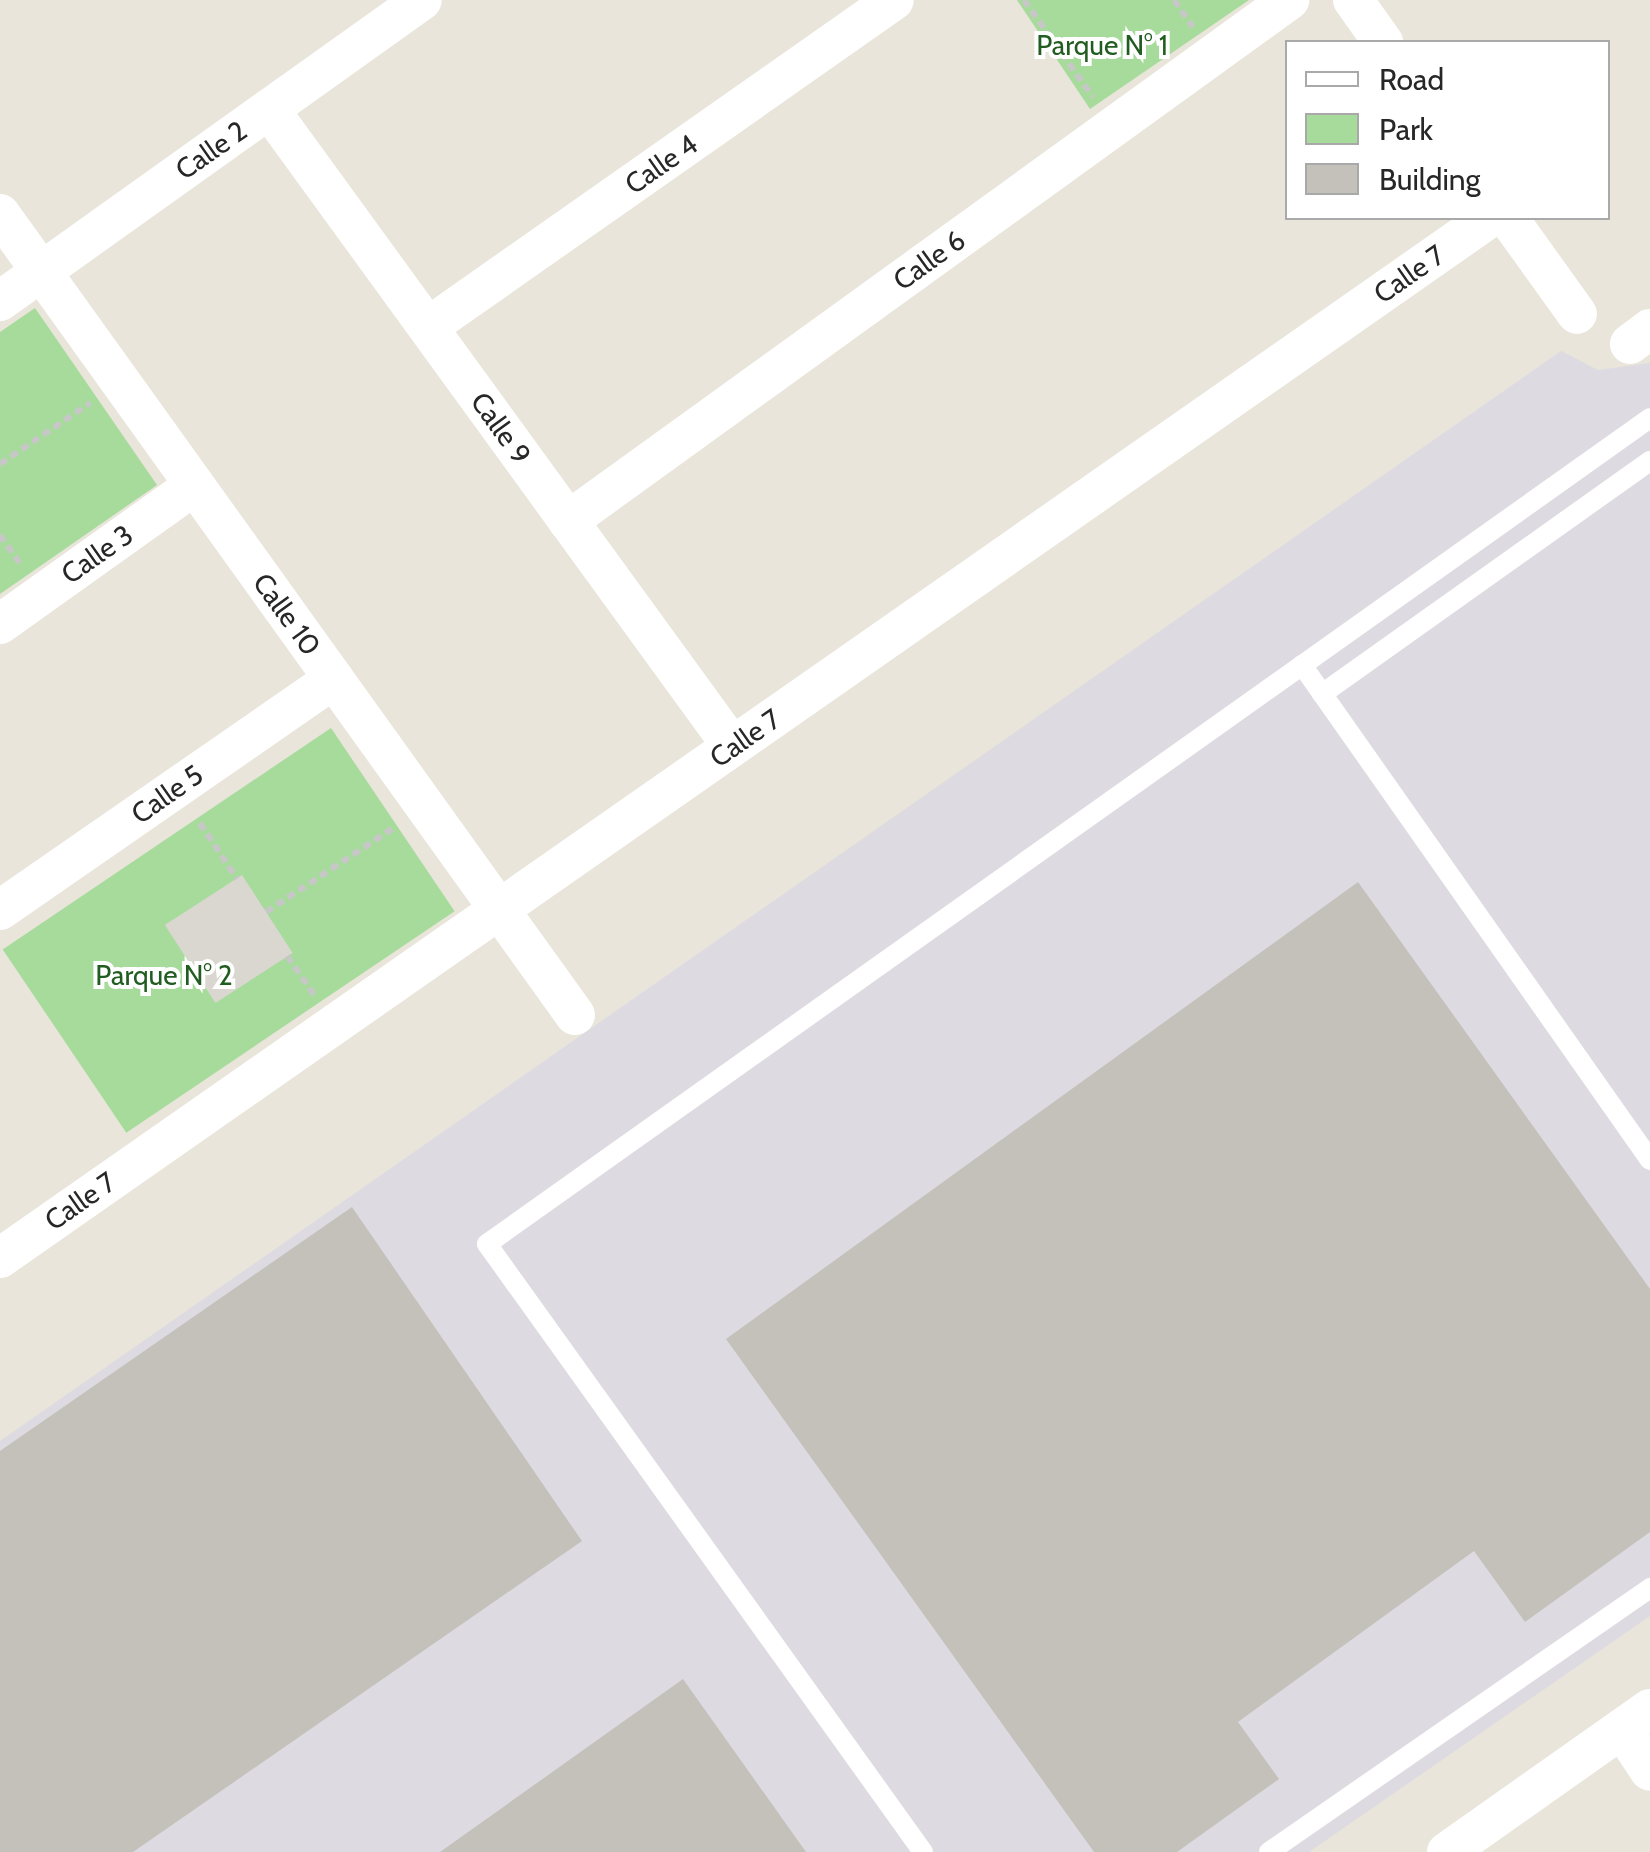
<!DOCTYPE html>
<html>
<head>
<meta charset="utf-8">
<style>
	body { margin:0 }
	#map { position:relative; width:1650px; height:1852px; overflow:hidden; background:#e9e5da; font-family:Cabin,sans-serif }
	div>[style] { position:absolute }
	.industrial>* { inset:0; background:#dedae1 }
	.green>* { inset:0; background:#a6db9b; transform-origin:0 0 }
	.plaza>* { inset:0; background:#d9d7d0; transform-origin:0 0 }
	.building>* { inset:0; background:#c4c1ba }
	.path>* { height:6px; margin-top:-3px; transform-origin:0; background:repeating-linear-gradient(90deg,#c7c7c7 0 8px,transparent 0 13px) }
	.lane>* { height:20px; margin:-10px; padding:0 10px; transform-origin:10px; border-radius:10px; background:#fff }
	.street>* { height:40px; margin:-20px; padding:0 20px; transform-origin:20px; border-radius:20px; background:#fff }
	span { translate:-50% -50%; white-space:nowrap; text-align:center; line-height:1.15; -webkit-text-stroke:8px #fff; paint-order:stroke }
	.park-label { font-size:28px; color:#215c20 }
	.street-label { font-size:28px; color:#272727 }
	.legend { position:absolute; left:1285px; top:40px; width:325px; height:180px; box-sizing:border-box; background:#fff; border:2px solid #a9a9a9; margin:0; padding:12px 18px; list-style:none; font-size:30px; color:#272727 }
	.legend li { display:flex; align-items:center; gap:20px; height:50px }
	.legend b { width:50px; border:2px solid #a9a9a9 }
</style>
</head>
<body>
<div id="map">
	<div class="industrial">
		<i style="clip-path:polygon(1561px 351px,1598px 370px,1650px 363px,1650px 1616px,1309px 1852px,0 1852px,0 1441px)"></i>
	</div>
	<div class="green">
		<i style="clip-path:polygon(1017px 0,1249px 0,1090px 109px)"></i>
		<i style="clip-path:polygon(35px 308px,157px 485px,0 594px,0 332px)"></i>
		<i style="left:331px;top:728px;width:221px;height:396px;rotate:56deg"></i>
	</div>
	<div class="plaza">
		<i style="left:242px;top:875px;width:93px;height:92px;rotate:57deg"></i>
	</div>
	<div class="building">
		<i style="clip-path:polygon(1358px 882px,1650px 1289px,1650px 1532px,1525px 1622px,1474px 1551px,1238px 1722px,1279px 1779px,1177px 1852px,1094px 1852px,726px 1339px)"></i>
		<i style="clip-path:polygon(352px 1207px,582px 1541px,133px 1852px,0 1852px,0 1451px)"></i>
		<i style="clip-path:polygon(683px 1679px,806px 1852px,440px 1852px)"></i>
	</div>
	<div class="path">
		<i style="left:1024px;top:0;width:119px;rotate:54.6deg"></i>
		<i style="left:1174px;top:0;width:33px;rotate:55deg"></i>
		<i style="left:0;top:464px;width:109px;rotate:-34.1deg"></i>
		<i style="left:0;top:535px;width:39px;rotate:55deg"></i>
		<i style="left:200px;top:823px;width:67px;rotate:56.5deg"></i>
		<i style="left:266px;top:912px;width:151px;rotate:-33.4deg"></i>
		<i style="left:287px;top:956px;width:49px;rotate:55deg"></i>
	</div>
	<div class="lane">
		<i style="left:1302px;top:665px;width:605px;rotate:54.89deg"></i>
		<i style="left:1322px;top:694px;width:402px;rotate:-35.4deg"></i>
		<i style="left:923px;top:1852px;width:748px;rotate:-125.64deg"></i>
		<i style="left:487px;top:1244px;width:1426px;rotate:-35.38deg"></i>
		<i style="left:1269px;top:1852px;width:464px;rotate:-34.7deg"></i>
	</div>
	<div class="street">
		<i style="left:1353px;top:0;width:52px;rotate:54.5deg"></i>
		<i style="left:269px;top:109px;width:787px;rotate:53.99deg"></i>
		<i style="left:0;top:214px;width:986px;rotate:54.33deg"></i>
		<i style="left:1508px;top:218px;width:118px;rotate:54.3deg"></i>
		<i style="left:0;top:301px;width:518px;rotate:-35.5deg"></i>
		<i style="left:428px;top:327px;width:569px;rotate:-35.06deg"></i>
		<i style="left:1630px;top:344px;width:25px;rotate:-37deg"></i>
		<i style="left:568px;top:521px;width:890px;rotate:-35.85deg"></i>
		<i style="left:0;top:624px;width:239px;rotate:-35.5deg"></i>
		<i style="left:0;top:910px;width:406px;rotate:-34.7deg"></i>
		<i style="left:0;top:1258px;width:1816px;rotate:-34.93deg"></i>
		<i style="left:1622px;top:1729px;width:50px;rotate:56.3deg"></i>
		<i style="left:1447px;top:1852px;width:248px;rotate:-35.2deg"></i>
	</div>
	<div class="park-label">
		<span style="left:1102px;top:45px">Parque N° 1</span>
		<span style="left:164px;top:975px">Parque N° 2</span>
	</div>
	<div class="street-label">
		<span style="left:211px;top:150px;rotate:-35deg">Calle 2</span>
		<span style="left:661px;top:164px;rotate:-35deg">Calle 4</span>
		<span style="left:929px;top:260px;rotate:-36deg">Calle 6</span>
		<span style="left:1409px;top:274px;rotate:-35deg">Calle 7</span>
		<span style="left:501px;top:428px;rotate:54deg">Calle 9</span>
		<span style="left:97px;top:554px;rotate:-35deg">Calle 3</span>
		<span style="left:287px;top:614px;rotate:54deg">Calle 10</span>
		<span style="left:745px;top:738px;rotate:-35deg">Calle 7</span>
		<span style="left:167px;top:794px;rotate:-35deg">Calle 5</span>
		<span style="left:80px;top:1201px;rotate:-35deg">Calle 7</span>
	</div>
	<ul class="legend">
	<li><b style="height:12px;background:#fff"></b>Road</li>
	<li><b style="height:28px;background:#a6db9b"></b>Park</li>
	<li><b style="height:28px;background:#c4c1ba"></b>Building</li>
	</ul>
</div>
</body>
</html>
